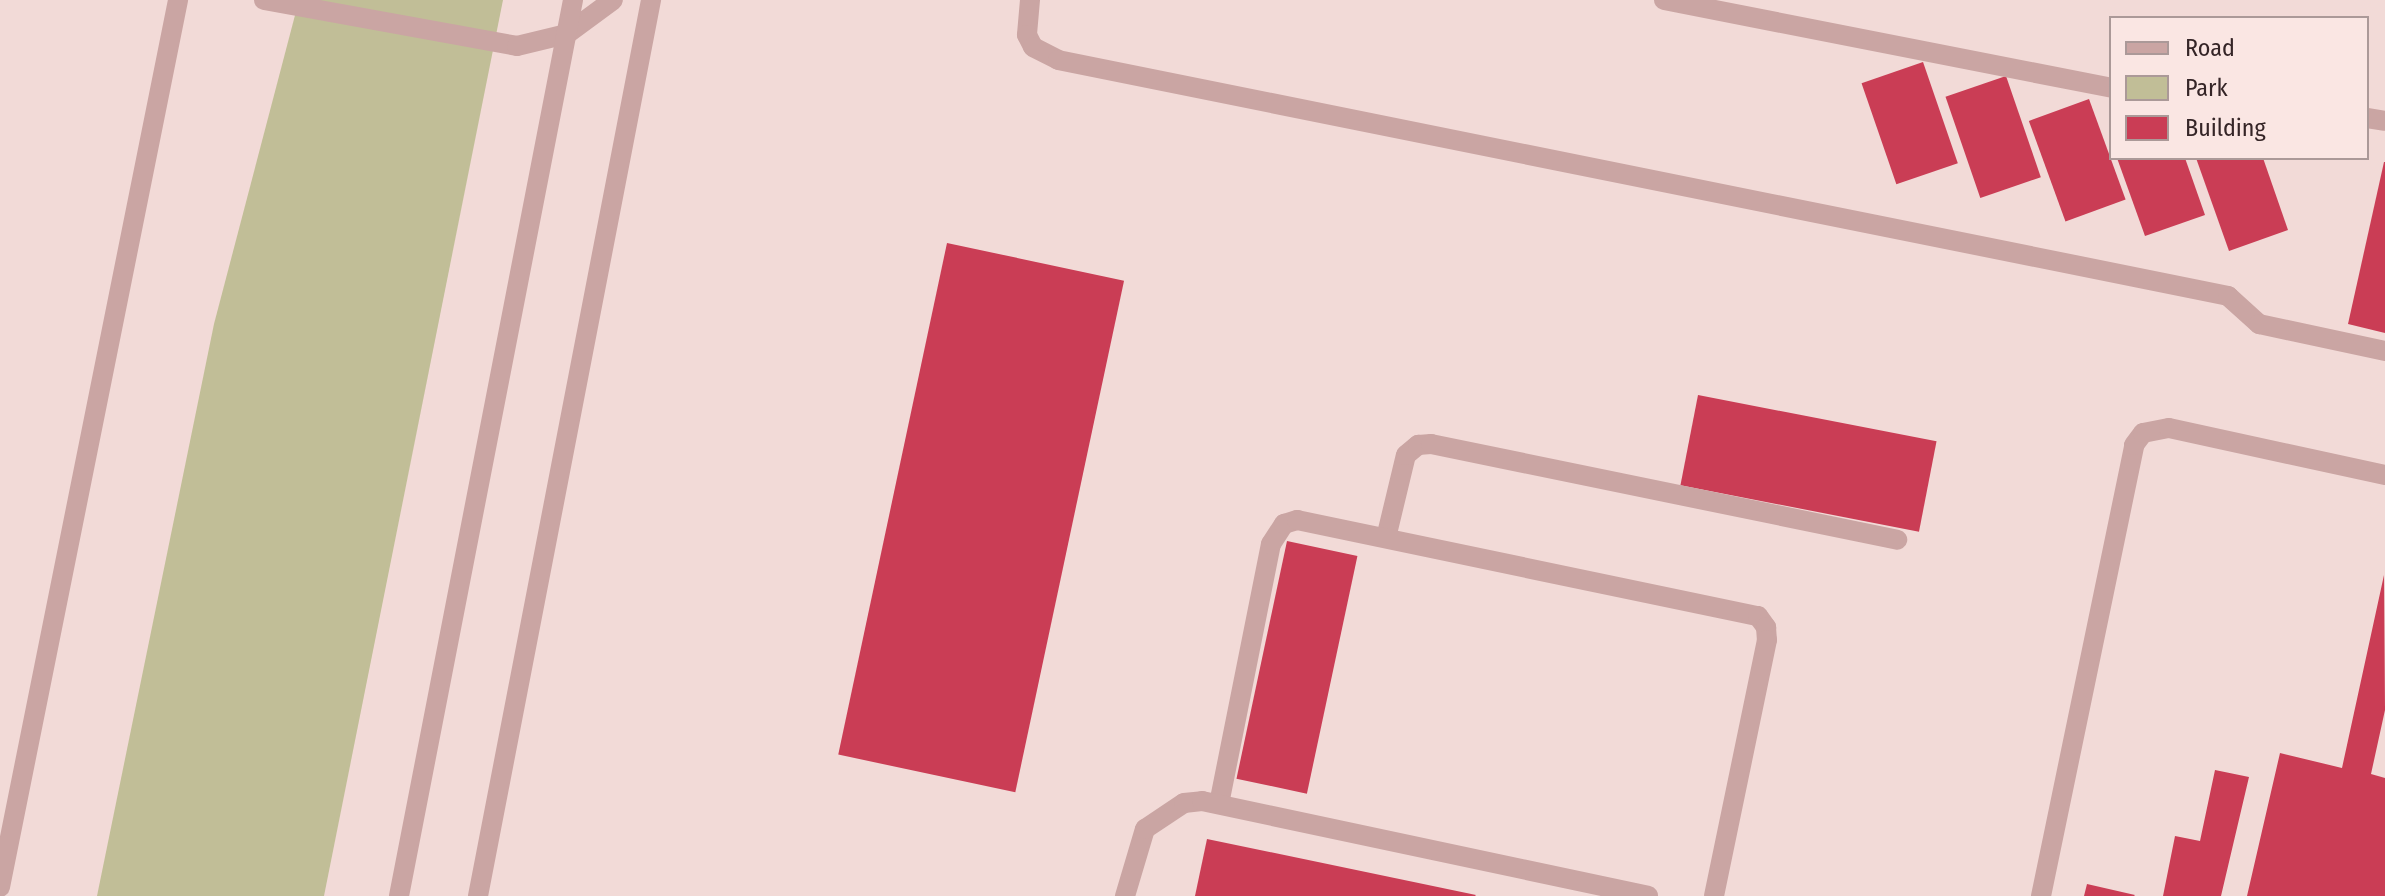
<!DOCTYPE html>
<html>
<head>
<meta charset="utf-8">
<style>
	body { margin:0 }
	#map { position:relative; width:2385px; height:896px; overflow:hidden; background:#f2dad7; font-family:"Fira Sans Condensed",sans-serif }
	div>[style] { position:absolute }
	.green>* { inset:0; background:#c1be97 }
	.building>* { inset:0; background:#ca3d55; transform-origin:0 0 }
	.lane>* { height:20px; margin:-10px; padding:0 10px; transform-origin:10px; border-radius:10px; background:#caa5a3 }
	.street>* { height:20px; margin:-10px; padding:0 10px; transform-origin:10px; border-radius:10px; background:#caa5a3 }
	span { translate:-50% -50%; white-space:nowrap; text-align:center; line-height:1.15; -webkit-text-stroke:8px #fae6e3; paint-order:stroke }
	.legend { position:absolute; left:2109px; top:16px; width:260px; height:144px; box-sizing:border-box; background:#fae6e3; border:2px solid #ab9998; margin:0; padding:10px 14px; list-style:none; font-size:24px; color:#352527 }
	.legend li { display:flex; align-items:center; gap:16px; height:40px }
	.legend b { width:40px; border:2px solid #ab9998 }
</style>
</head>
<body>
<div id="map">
	<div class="green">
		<i style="clip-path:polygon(299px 0,503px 0,324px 896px,97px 896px,214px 324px)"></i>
	</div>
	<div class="building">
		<i style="left:1923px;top:62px;width:107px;height:65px;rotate:71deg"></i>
		<i style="left:2006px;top:76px;width:107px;height:64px;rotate:71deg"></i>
		<i style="left:2089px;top:99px;width:107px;height:64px;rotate:70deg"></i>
		<i style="clip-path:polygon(2117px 158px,2185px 158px,2205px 215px,2145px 236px)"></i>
		<i style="clip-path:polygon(2196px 158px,2263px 158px,2288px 230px,2229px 251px)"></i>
		<i style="clip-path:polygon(2384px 162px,2385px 162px,2385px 333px,2348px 324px)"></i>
		<i style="left:947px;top:243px;width:181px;height:523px;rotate:12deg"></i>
		<i style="left:1698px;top:395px;width:243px;height:92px;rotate:11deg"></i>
		<i style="left:1287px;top:541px;width:72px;height:243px;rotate:12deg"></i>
		<i style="clip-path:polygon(2384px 575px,2385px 710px,2371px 774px,2385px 778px,2385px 896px,2247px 896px,2280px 753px,2342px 768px)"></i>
		<i style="clip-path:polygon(2215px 770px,2249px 777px,2221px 896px,2163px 896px,2175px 836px,2200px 841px)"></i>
		<i style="clip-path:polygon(1207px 839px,1476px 895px,1475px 896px,1195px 896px)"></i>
		<i style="clip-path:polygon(2087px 884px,2135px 895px,2134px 896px,2084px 896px)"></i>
	</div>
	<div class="lane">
		<i style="left:264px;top:0;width:257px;rotate:10.3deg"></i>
		<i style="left:517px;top:46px;width:51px;rotate:-13.5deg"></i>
		<i style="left:567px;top:34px;width:57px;rotate:-36.5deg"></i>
		<i style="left:1030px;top:0;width:35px;rotate:95deg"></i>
		<i style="left:1027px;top:35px;width:13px;rotate:63deg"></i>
		<i style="left:1033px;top:47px;width:28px;rotate:27deg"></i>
		<i style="left:1058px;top:60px;width:1194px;rotate:11.4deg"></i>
		<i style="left:2228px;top:296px;width:42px;rotate:42.1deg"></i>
		<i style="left:2259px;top:324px;width:129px;rotate:12.1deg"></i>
		<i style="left:1664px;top:0;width:456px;rotate:11.1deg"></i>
		<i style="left:2367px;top:118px;width:18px;rotate:9deg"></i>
		<i style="left:1386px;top:538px;width:85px;rotate:-76.5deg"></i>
		<i style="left:1406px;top:455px;width:16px;rotate:-40deg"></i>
		<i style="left:1418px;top:445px;width:13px;rotate:-4deg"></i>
		<i style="left:1431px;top:444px;width:476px;rotate:11.6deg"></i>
		<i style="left:1219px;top:804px;width:265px;rotate:-78.7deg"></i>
		<i style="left:1271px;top:544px;width:24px;rotate:-57deg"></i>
		<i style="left:1284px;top:524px;width:14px;rotate:-17deg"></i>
		<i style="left:1297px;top:520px;width:471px;rotate:11.8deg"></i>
		<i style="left:1758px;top:616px;width:14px;rotate:54deg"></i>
		<i style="left:1766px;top:627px;width:13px;rotate:86deg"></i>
		<i style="left:1767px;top:640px;width:261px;rotate:101.7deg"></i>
		<i style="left:0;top:887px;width:905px;rotate:-78.65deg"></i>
		<i style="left:1125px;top:896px;width:70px;rotate:-73.4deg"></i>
		<i style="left:1145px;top:829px;width:47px;rotate:-33.7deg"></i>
		<i style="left:1184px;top:803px;width:18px;rotate:-6deg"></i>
		<i style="left:1202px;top:801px;width:456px;rotate:12deg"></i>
		<i style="left:2041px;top:896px;width:460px;rotate:-78.3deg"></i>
		<i style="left:2134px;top:445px;width:15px;rotate:-53deg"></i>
		<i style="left:2143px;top:433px;width:26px;rotate:-11deg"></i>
		<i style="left:2169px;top:428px;width:221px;rotate:12.3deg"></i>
	</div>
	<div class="street">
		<i style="left:399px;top:896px;width:913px;rotate:-79.01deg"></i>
		<i style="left:478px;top:896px;width:913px;rotate:-79.07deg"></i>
	</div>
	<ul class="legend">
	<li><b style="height:10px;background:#caa5a3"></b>Road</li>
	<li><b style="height:22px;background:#c1be97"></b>Park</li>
	<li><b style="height:22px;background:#ca3d55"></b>Building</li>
	</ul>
</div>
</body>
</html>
